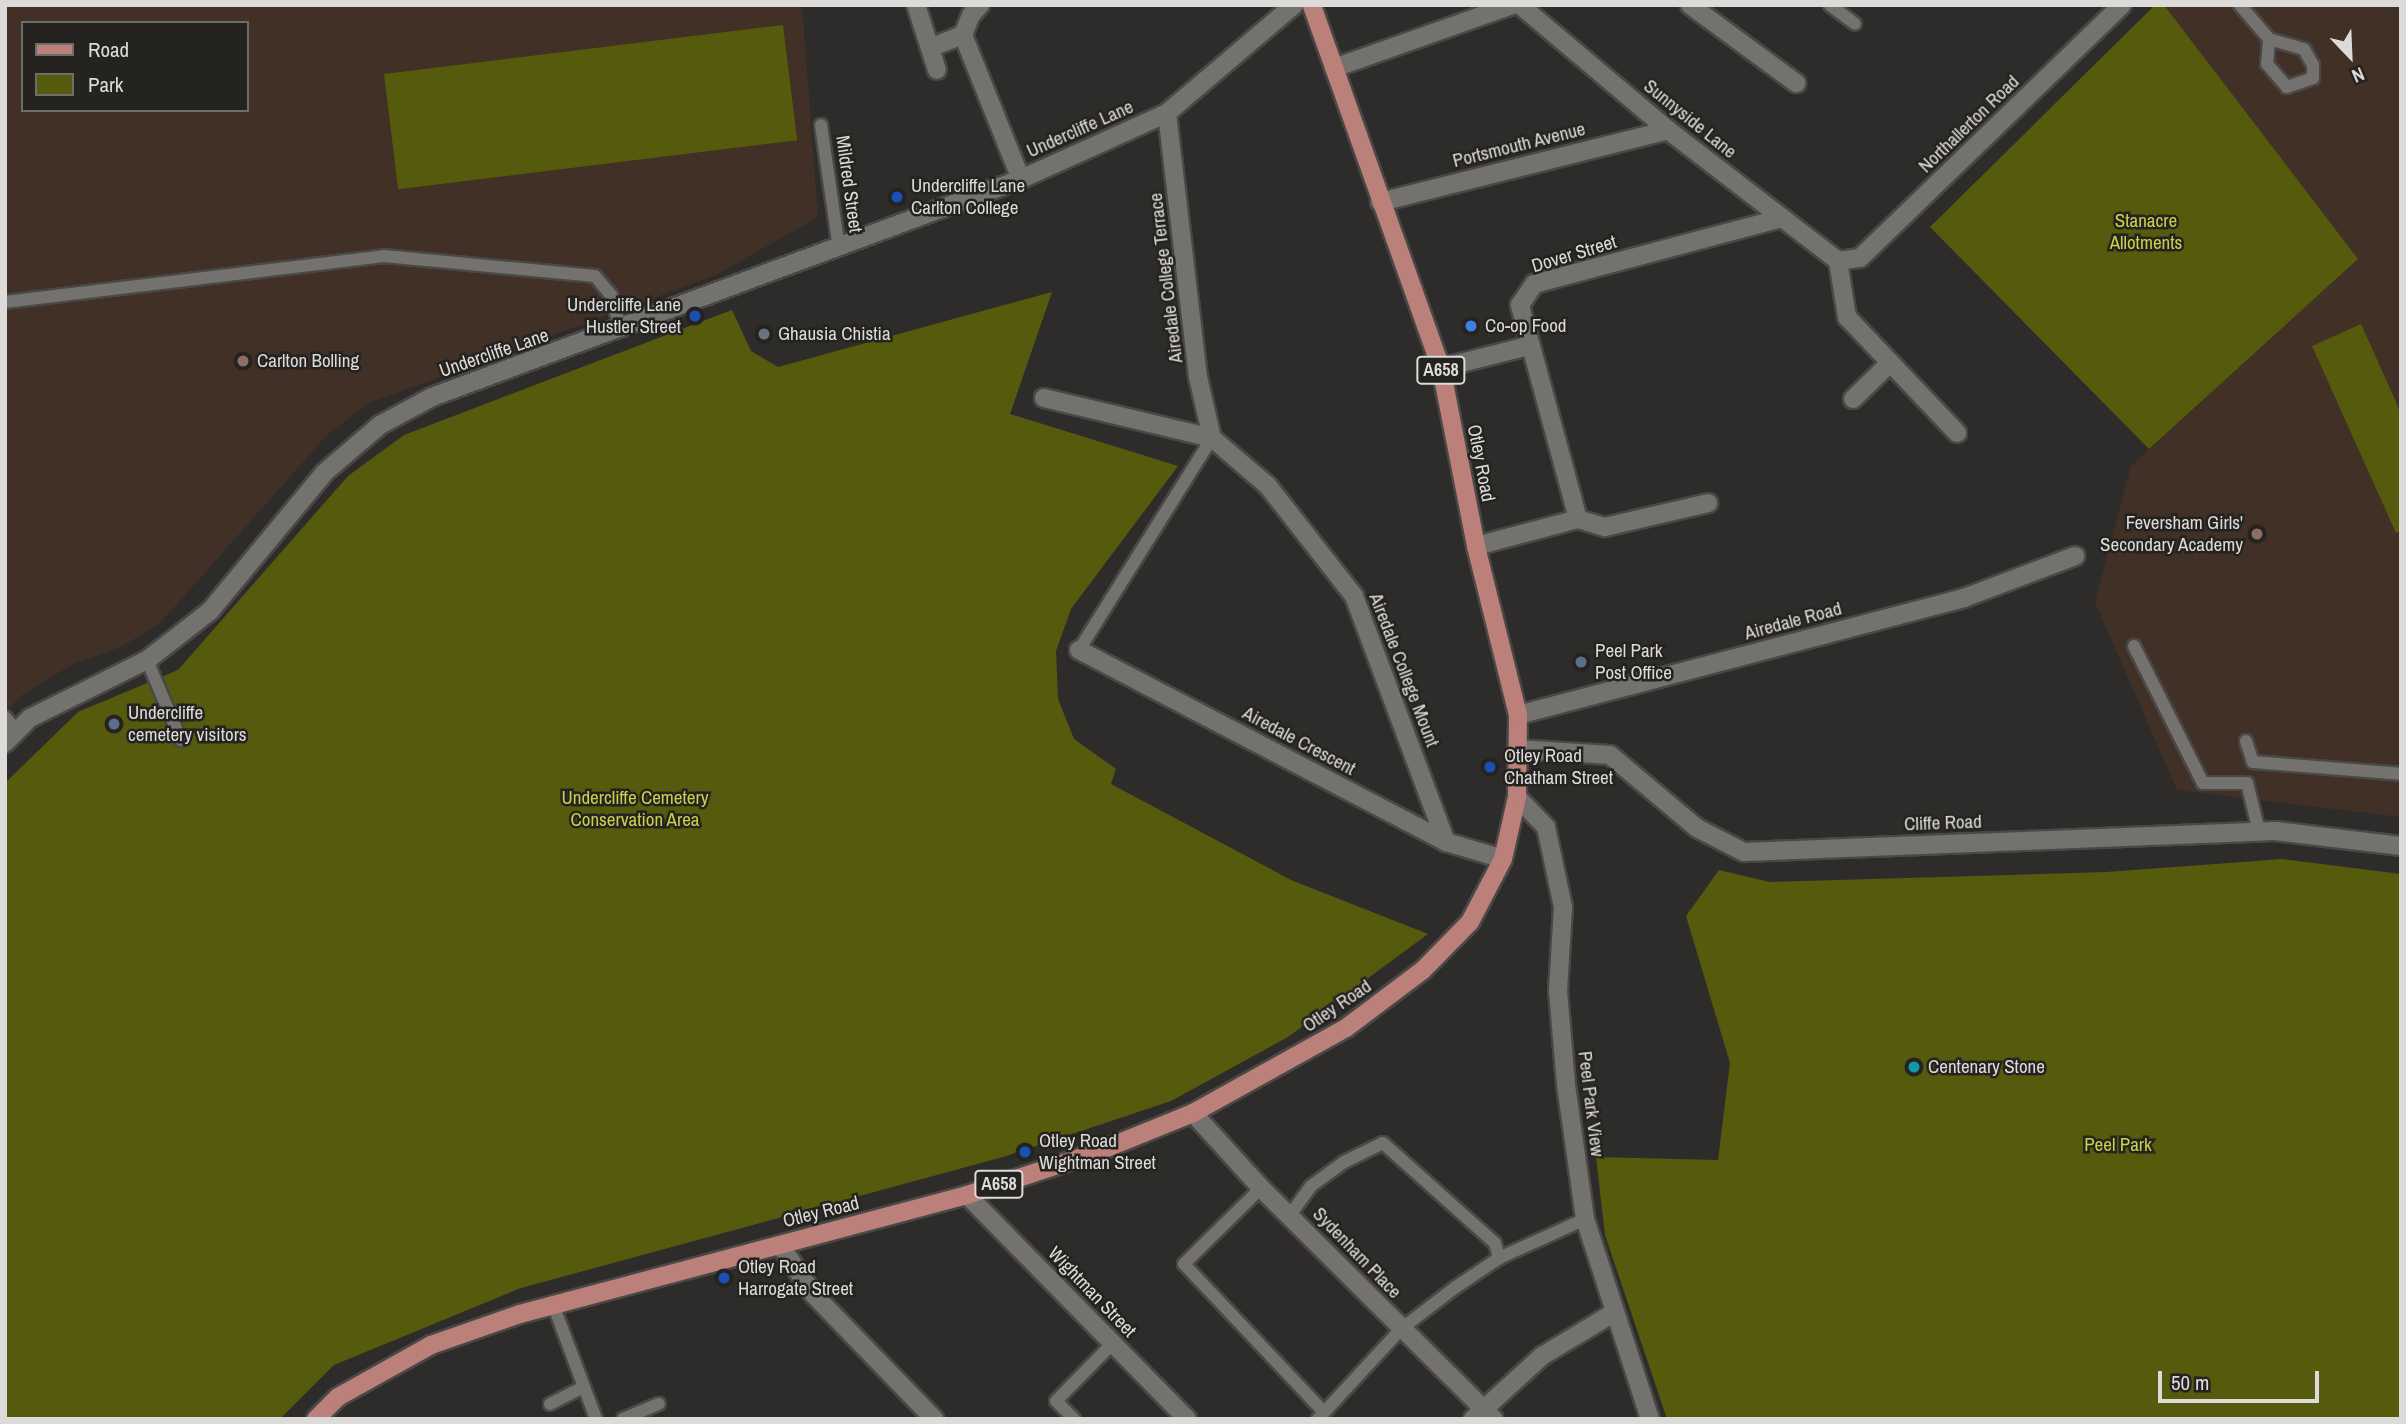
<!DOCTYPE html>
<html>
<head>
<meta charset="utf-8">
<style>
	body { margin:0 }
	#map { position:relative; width:2406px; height:1424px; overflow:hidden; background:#2e2c2a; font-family:"Archivo Narrow",sans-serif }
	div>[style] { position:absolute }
	.education>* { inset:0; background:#413026 }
	.green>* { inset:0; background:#565a0c; transform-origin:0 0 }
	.roads { filter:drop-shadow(2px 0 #4a4847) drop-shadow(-2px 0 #4a4847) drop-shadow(0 2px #4a4847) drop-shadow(0 -2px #4a4847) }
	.service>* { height:12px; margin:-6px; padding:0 6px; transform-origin:6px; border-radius:6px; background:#74726f }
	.minor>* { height:18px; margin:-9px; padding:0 9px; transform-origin:9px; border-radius:9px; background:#74726f }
	.primary>* { height:18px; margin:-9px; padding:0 9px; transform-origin:9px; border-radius:9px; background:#bb8079 }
	.dots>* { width:19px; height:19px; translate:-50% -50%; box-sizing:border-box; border:4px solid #252320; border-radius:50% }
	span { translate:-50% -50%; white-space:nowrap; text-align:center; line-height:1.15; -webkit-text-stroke:5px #252320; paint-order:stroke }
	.shield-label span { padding:2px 5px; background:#252320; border:2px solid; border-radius:5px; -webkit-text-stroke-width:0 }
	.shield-label { font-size:18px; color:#dddbda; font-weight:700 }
	.street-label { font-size:19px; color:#dddbda }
	.poi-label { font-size:19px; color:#dddbda }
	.left { translate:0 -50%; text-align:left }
	.right { translate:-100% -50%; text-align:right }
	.park-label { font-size:19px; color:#c9d14a }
	.frame { position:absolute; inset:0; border:7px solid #dddbda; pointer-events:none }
	.legend { position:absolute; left:21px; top:21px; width:228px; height:91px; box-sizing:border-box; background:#252320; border:2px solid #6f6d6a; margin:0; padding:9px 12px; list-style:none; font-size:21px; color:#dddbda }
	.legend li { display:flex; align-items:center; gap:14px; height:35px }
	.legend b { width:35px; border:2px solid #6f6d6a }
	.north { position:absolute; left:2315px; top:21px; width:70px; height:70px; -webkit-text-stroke:5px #252320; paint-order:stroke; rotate:157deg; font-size:19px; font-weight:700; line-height:28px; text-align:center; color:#dddbda }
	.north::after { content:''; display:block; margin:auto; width:24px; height:32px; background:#dddbda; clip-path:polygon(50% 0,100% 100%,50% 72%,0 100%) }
	.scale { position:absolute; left:2158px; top:1371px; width:161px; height:32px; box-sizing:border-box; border:4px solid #dddbda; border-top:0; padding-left:9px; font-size:21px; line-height:24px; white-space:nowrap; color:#dddbda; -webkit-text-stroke:5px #252320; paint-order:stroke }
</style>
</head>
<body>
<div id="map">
	<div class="education">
		<i style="clip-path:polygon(evenodd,5px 5px,802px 5px,818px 217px,716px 275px,369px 403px,327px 435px,160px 623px,123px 646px,73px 664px,22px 695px,5px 712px,5px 5px,23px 23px,247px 23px,247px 110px,23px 110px,23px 23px)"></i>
		<i style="clip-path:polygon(2164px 5px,2401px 5px,2401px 817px,2177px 790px,2095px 602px,2131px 466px,2358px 259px)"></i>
	</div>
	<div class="green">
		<i style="clip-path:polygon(2155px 5px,2164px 5px,2358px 259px,2149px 449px,1930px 227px)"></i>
		<i style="left:783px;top:25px;width:116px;height:402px;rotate:83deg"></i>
		<i style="clip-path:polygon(1052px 292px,1010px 414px,1178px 466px,1071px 609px,1056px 651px,1058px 699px,1074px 739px,1116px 769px,1111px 784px,1291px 880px,1428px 934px,1288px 1037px,1171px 1101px,1003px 1157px,521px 1288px,334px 1365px,280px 1419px,5px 1419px,5px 783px,78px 712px,178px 670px,348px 476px,404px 435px,732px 310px,751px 351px,778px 367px)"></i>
		<i style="clip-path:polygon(2361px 324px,2401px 413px,2401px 531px,2396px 533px,2312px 346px)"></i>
		<i style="clip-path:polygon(2283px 859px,2401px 874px,2401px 1419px,1667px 1419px,1605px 1235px,1596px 1157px,1718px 1160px,1730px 1063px,1686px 916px,1719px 870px,1770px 882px,2106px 872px)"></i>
	</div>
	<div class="roads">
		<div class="service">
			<i style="left:1830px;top:5px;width:31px;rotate:37deg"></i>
			<i style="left:2240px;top:5px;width:45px;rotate:49.5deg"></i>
			<i style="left:2269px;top:39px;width:36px;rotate:16deg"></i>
			<i style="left:2304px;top:49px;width:18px;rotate:61deg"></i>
			<i style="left:2313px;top:65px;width:13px;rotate:90deg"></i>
			<i style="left:2313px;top:78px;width:28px;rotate:161deg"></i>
			<i style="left:2287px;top:87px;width:30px;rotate:-131deg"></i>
			<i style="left:2267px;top:64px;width:25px;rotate:-85deg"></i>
			<i style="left:821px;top:125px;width:124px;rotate:81.7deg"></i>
			<i style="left:5px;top:302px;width:382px;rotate:-6.9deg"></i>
			<i style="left:384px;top:256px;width:212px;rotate:5.4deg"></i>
			<i style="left:595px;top:276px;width:25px;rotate:50deg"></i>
			<i style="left:611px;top:295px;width:37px;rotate:74deg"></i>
			<i style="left:2134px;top:646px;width:153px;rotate:63.3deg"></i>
			<i style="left:2203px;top:783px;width:44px"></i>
			<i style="left:2247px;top:783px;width:49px;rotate:76deg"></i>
			<i style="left:1079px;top:650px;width:250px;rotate:-57.9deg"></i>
			<i style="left:147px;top:660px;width:87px;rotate:67deg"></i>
			<i style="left:5px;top:717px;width:18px;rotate:49deg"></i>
			<i style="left:2246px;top:741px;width:22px;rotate:72deg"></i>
			<i style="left:2253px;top:762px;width:148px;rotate:4.6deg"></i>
			<i style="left:1261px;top:1188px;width:108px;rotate:135.4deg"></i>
			<i style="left:1184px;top:1264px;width:202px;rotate:46.6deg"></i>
			<i style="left:1290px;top:1215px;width:36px;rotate:-54deg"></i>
			<i style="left:1311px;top:1186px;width:41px;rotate:-36deg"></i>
			<i style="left:1344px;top:1162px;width:43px;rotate:-26deg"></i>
			<i style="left:1383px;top:1143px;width:150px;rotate:41.8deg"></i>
			<i style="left:1495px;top:1243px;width:16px;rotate:75deg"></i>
			<i style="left:554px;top:1307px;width:120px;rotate:69.4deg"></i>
			<i style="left:550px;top:1404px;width:38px;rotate:-27deg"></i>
			<i style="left:623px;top:1419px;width:39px;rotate:-23deg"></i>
			<i style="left:1074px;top:1419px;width:25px;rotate:-135deg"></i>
			<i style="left:1056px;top:1401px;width:80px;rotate:-45.5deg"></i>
			<i style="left:1318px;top:1419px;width:122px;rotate:-47.3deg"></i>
			<i style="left:1401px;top:1329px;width:69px;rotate:-37.4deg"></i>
			<i style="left:1456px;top:1287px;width:52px;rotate:-34deg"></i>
			<i style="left:1499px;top:1258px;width:94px;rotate:-24.4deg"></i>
		</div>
		<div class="minor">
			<i style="left:916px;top:5px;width:68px;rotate:72.1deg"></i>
			<i style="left:980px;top:5px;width:13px;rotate:132deg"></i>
			<i style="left:971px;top:15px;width:22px;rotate:112deg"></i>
			<i style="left:963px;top:35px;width:155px;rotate:68.1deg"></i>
			<i style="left:1520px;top:5px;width:194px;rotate:40.2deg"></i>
			<i style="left:1668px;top:130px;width:215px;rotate:37.6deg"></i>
			<i style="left:1690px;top:5px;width:132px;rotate:36.3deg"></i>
			<i style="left:930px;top:48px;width:35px;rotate:-22deg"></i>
			<i style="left:1334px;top:68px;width:189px;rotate:-19.5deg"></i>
			<i style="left:1167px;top:113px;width:266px;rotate:83.3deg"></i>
			<i style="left:1198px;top:377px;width:63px;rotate:77.1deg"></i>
			<i style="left:1380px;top:202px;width:297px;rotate:-14deg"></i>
			<i style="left:1838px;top:261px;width:22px;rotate:-8deg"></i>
			<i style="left:1860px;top:258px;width:364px;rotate:-44deg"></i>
			<i style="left:1838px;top:261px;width:57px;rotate:80.9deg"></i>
			<i style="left:1847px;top:317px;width:160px;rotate:46.5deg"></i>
			<i style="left:1441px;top:368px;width:90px;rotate:-14.2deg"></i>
			<i style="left:1044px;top:398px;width:173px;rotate:13.4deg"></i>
			<i style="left:1212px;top:438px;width:74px;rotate:40.6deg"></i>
			<i style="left:1268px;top:486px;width:140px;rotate:52deg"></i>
			<i style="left:1354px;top:596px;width:263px;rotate:69.5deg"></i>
			<i style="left:1853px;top:399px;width:52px;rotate:-44.2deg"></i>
			<i style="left:1578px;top:519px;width:222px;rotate:-105.2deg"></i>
			<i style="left:1520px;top:305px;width:25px;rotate:-56deg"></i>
			<i style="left:1534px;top:284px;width:257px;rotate:-14.9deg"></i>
			<i style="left:1476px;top:546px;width:106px;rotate:-14.8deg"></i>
			<i style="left:1578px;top:519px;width:28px;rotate:17deg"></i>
			<i style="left:1605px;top:527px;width:106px;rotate:-13.1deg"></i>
			<i style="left:1079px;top:650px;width:414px;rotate:27.6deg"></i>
			<i style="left:1446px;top:842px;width:59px;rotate:16.6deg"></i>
			<i style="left:1518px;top:715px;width:461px;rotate:-14.7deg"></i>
			<i style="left:1964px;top:598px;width:119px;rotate:-20.7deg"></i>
			<i style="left:5px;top:743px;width:35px;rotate:-45deg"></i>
			<i style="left:30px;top:718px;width:131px;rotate:-26.4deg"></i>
			<i style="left:147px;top:660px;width:80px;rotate:-37.9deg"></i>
			<i style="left:210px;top:611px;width:179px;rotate:-50.4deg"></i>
			<i style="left:324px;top:473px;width:74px;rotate:-40.6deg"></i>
			<i style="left:380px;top:425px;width:59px;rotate:-28.3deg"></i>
			<i style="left:432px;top:397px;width:628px;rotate:-20.31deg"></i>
			<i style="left:1021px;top:179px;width:160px;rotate:-24.3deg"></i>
			<i style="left:1167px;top:113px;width:167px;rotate:-40.4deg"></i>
			<i style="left:1518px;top:749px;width:92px;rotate:3.7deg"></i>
			<i style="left:1610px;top:755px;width:114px;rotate:40deg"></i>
			<i style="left:1697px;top:828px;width:53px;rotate:27.1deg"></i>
			<i style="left:1744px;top:852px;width:531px;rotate:-2.26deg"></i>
			<i style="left:2275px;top:831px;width:127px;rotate:6.8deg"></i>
			<i style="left:1517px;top:797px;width:42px;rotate:46deg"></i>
			<i style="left:1546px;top:827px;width:82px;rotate:78deg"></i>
			<i style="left:1563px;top:907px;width:84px;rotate:93.4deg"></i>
			<i style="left:1558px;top:991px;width:94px;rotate:85.1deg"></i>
			<i style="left:1566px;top:1085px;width:135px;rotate:81.9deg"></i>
			<i style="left:1585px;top:1219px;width:210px;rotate:72deg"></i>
			<i style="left:1193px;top:1113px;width:101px;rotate:47.8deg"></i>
			<i style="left:1261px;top:1188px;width:328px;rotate:44.8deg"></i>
			<i style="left:967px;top:1195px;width:314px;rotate:45.5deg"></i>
			<i style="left:780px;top:1245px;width:60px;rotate:55.8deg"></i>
			<i style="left:814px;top:1295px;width:173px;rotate:45.9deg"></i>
			<i style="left:1473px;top:1419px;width:93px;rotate:-42.4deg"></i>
			<i style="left:1542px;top:1356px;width:85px;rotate:-31.1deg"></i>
		</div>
		<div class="primary">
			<i style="left:316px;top:1419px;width:31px;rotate:-45deg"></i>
			<i style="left:338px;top:1397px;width:107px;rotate:-29.2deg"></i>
			<i style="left:431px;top:1345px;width:94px;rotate:-19.2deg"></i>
			<i style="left:520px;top:1314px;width:463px;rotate:-14.9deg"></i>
			<i style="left:967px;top:1195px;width:137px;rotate:-18.3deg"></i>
			<i style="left:1097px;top:1152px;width:104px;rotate:-22.1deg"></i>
			<i style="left:1193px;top:1113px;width:175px;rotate:-29.1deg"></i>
			<i style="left:1346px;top:1028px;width:96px;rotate:-37deg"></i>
			<i style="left:1423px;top:970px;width:67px;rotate:-45.6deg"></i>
			<i style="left:1470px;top:922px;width:71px;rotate:-62.4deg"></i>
			<i style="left:1503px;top:859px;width:64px;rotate:-77.3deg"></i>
			<i style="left:1517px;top:797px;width:82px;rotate:-89.3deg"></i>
			<i style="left:1518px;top:715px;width:174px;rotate:-104deg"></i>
			<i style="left:1476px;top:546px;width:181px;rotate:-101.1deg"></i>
			<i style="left:1441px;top:368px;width:385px;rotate:-109.6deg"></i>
		</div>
	</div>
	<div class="dots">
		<i style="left:897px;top:197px;background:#1a4fb4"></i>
		<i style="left:695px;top:316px;background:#1a4fb4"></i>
		<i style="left:1471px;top:326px;background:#3f7fe0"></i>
		<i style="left:764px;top:334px;background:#6b7280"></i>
		<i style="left:243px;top:361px;background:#8d6e63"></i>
		<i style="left:2257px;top:534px;background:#8d6e63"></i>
		<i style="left:1581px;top:662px;background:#5c6f8a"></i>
		<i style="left:114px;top:724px;background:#5c6f8a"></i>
		<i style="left:1490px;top:767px;background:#1a4fb4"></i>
		<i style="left:1914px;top:1067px;background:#0f9aa8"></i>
		<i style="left:1025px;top:1152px;background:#1a4fb4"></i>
		<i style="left:724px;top:1278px;background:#1a4fb4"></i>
	</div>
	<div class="shield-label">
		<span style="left:1441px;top:370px">A658</span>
		<span style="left:999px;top:1184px">A658</span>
	</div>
	<div class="street-label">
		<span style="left:1690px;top:119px;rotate:39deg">Sunnyside Lane</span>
		<span style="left:1969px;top:124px;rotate:-44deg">Northallerton Road</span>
		<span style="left:1080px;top:129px;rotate:-24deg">Undercliffe Lane</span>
		<span style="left:1519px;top:145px;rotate:-14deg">Portsmouth Avenue</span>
		<span style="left:849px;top:184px;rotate:82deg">Mildred Street</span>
		<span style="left:1574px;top:254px;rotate:-17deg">Dover Street</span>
		<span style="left:1166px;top:278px;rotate:-97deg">Airedale College Terrace</span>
		<span style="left:494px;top:353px;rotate:-19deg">Undercliffe Lane</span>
		<span style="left:1481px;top:463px;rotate:79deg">Otley Road</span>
		<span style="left:1793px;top:621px;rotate:-15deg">Airedale Road</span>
		<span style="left:1404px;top:670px;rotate:69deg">Airedale College Mount</span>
		<span style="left:1299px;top:741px;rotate:28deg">Airedale Crescent</span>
		<span style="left:1943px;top:823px;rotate:-2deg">Cliffe Road</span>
		<span style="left:1337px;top:1006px;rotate:-34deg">Otley Road</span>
		<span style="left:1591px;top:1104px;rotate:83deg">Peel Park View</span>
		<span style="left:821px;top:1212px;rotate:-14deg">Otley Road</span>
		<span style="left:1357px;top:1253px;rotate:46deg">Sydenham Place</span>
		<span style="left:1092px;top:1292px;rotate:46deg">Wightman Street</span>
	</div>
	<div class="poi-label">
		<span class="left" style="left:911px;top:197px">Undercliffe Lane<br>Carlton College</span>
		<span class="right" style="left:681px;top:316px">Undercliffe Lane<br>Hustler Street</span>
		<span class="left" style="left:1485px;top:326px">Co-op Food</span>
		<span class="left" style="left:778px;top:334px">Ghausia Chistia</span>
		<span class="left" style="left:257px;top:361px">Carlton Bolling</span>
		<span class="right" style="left:2243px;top:534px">Feversham Girls'<br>Secondary Academy</span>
		<span class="left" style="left:1595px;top:662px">Peel Park<br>Post Office</span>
		<span class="left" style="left:128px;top:724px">Undercliffe<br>cemetery visitors</span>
		<span class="left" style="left:1504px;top:767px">Otley Road<br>Chatham Street</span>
		<span class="left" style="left:1928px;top:1067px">Centenary Stone</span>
		<span class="left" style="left:1039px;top:1152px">Otley Road<br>Wightman Street</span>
		<span class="left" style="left:738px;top:1278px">Otley Road<br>Harrogate Street</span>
	</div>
	<div class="park-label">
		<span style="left:2146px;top:232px">Stanacre<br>Allotments</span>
		<span style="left:635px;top:809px">Undercliffe Cemetery<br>Conservation Area</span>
		<span style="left:2118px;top:1145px">Peel Park</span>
	</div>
	<div class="frame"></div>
	<ul class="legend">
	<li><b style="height:9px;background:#bb8079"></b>Road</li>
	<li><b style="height:19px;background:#565a0c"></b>Park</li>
	</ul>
	<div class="north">N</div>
	<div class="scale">50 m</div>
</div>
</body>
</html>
